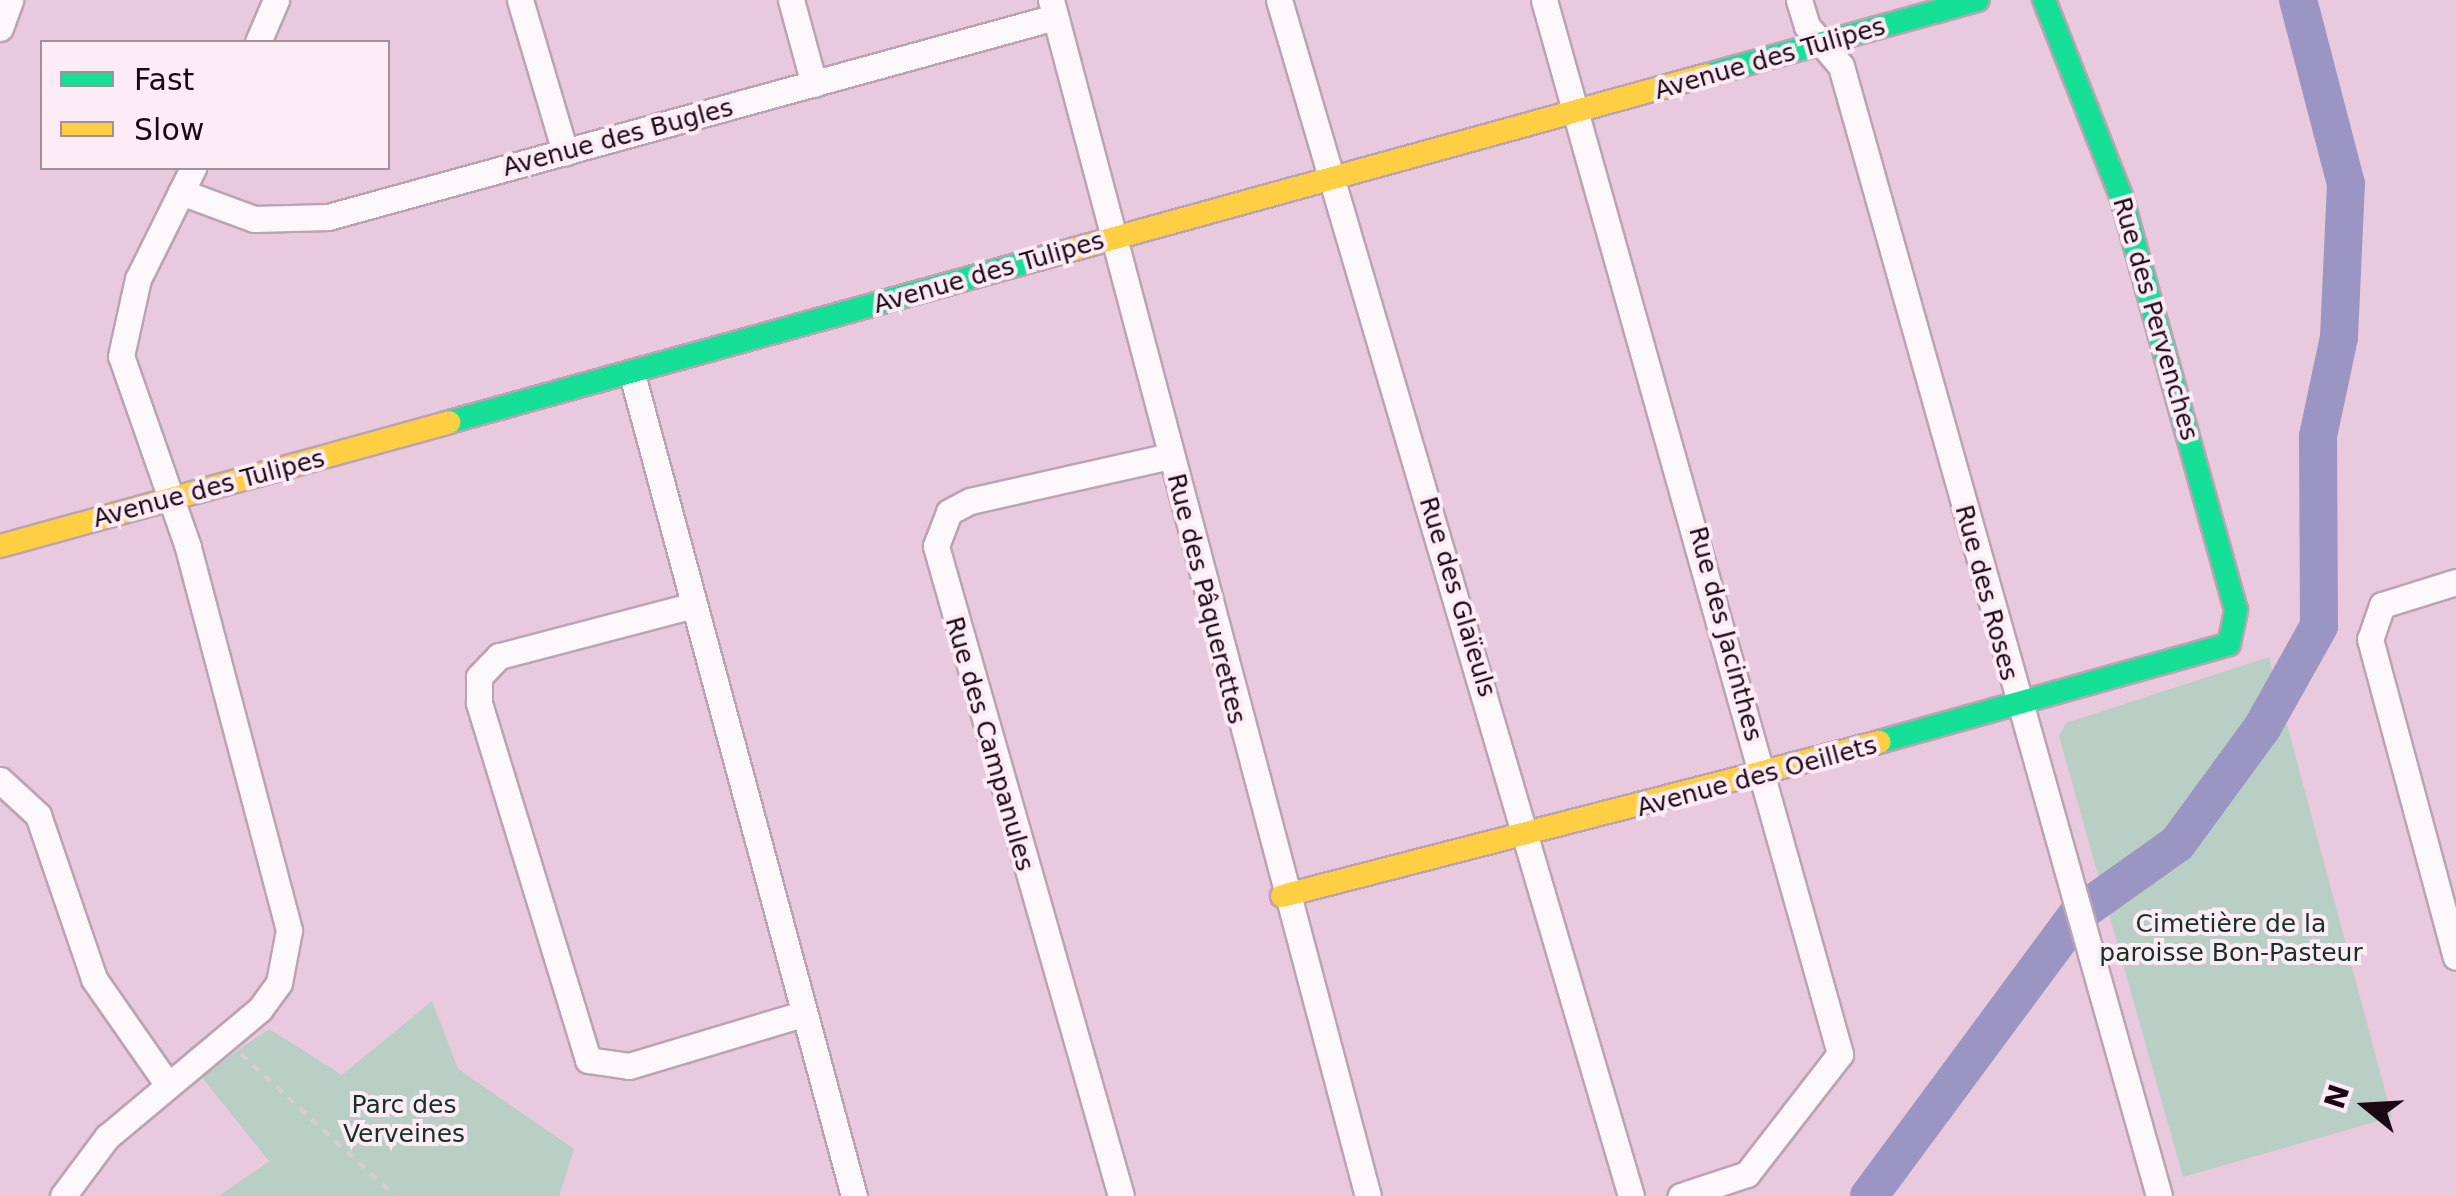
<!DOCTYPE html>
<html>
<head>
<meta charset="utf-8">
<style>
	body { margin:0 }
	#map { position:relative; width:2456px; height:1196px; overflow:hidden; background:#e9c9de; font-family:"DejaVu Sans",sans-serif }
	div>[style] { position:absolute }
	.green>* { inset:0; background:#b9cec4 }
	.river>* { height:38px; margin:-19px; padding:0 19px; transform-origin:19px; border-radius:19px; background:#9b95c3 }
	.path>* { height:4px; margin-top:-2px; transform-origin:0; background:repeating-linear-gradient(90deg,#d6cdd3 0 8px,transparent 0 16px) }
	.roads { filter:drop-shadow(2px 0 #bca3b3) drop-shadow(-2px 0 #bca3b3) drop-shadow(0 2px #bca3b3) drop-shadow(0 -2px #bca3b3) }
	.street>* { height:25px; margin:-12.5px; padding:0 12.5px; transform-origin:12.5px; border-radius:12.5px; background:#fcf7fa }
	.fast>* { height:22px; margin:-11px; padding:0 11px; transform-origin:11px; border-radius:11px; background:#16e098 }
	.slow>* { height:22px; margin:-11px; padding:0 11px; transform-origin:11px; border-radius:11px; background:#ffcf43 }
	span { translate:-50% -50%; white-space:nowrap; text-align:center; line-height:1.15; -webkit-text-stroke:8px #fdebf6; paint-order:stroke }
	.street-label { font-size:25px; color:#1b0815 }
	.park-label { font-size:25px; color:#133223 }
	.legend { position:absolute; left:40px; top:40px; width:350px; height:130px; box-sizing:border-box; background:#fdebf6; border:2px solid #a3909c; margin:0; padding:12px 18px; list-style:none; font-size:30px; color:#1b0815 }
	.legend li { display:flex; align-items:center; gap:20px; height:50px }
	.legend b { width:50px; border:2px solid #a3909c }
	.north { position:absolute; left:2316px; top:1056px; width:100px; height:100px; -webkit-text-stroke:8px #fdebf6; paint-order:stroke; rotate:288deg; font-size:28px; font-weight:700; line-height:40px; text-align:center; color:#1b0815 }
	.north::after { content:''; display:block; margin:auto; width:35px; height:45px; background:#1b0815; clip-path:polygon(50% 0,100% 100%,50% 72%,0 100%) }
</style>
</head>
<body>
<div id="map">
	<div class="green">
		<i style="clip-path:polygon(2269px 657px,2392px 1117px,2183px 1177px,2059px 736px,2066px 723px)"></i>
		<i style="clip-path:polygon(432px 1001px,458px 1069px,574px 1149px,559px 1196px,219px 1196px,269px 1161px,201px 1076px,269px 1029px,342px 1075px)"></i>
	</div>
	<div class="river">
		<i style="left:1869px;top:1196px;width:351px;rotate:-53.5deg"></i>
		<i style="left:2078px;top:914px;width:121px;rotate:-35.3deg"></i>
		<i style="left:2177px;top:844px;width:144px;rotate:-53.8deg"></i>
		<i style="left:2262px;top:728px;width:117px;rotate:-60.8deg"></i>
		<i style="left:2319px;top:626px;width:190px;rotate:-90.3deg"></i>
		<i style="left:2318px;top:436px;width:101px;rotate:-78deg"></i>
		<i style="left:2339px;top:337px;width:153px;rotate:-87.4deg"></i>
		<i style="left:2346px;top:184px;width:190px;rotate:-104.6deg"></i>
	</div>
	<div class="path">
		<i style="left:241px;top:1054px;width:209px;rotate:42.7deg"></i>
	</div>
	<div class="roads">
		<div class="street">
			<i style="left:520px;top:0;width:159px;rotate:73.5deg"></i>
			<i style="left:791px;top:0;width:87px;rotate:74.7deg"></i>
			<i style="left:1051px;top:0;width:1237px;rotate:75.16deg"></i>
			<i style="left:1279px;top:0;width:1247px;rotate:73.6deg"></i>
			<i style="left:1544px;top:0;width:1095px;rotate:74.31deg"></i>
			<i style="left:1840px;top:1054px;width:152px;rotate:127.8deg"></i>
			<i style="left:1747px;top:1174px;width:70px;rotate:161.6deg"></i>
			<i style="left:1799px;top:0;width:27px;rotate:73deg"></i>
			<i style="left:1807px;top:26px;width:52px;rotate:49.6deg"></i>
			<i style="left:1841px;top:66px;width:1174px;rotate:74.28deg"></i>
			<i style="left:0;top:28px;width:30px;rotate:-70deg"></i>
			<i style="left:258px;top:42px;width:46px;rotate:-66.8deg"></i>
			<i style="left:181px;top:192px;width:78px;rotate:20.3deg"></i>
			<i style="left:254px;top:219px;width:74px;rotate:-1.5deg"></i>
			<i style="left:328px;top:217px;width:754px;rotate:-15.38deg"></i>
			<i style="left:632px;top:374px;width:851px;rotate:74.89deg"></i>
			<i style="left:2456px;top:582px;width:77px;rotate:162.7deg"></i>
			<i style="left:2382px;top:605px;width:36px;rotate:109deg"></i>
			<i style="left:2370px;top:639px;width:329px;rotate:74.9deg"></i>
			<i style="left:694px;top:605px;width:202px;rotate:165.3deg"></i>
			<i style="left:499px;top:656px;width:29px;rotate:134deg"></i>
			<i style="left:479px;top:677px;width:26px;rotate:90deg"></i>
			<i style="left:479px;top:703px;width:373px;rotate:73deg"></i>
			<i style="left:588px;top:1060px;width:41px;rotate:8.3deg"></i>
			<i style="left:629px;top:1066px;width:181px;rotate:-16.7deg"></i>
			<i style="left:0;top:780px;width:52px;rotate:42.6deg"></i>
			<i style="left:38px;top:815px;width:173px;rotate:71.1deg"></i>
			<i style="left:94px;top:979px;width:129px;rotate:55.1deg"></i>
			<i style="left:63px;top:1196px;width:74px;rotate:-53.3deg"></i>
			<i style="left:107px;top:1137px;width:199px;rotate:-39.9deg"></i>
			<i style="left:260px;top:1009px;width:32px;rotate:-54deg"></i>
			<i style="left:279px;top:983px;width:54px;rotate:-79.3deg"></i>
			<i style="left:289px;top:930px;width:396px;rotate:-104.8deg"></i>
			<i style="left:188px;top:547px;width:202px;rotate:-109.3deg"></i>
			<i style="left:121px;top:356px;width:79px;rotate:-77.6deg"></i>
			<i style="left:138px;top:279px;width:124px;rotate:-63.6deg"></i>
			<i style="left:1121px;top:1196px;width:676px;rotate:-105.89deg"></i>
			<i style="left:936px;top:546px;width:36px;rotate:-69deg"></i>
			<i style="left:949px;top:512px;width:24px;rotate:-28deg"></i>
			<i style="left:970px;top:501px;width:205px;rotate:-12.7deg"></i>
		</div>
		<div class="fast">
			<i style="left:1707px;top:75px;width:281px;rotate:-15.5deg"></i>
			<i style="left:449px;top:422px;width:627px;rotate:-15.46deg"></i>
			<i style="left:1879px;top:742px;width:363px;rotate:-15.6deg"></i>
			<i style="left:2229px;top:644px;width:35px;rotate:-78deg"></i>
			<i style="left:2236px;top:610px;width:430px;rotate:-105.5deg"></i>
			<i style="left:2121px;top:196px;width:211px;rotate:-111.4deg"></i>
		</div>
		<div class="slow">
			<i style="left:1053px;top:255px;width:678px;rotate:-15.39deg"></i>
			<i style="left:0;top:546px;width:466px;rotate:-15.4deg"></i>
			<i style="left:1282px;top:896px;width:617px;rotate:-14.46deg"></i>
		</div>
	</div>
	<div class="street-label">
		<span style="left:1770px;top:59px;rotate:-16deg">Avenue des Tulipes</span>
		<span style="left:618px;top:138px;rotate:-15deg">Avenue des Bugles</span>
		<span style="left:989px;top:273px;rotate:-16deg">Avenue des Tulipes</span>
		<span style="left:2155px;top:319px;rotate:74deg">Rue des Pervenches</span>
		<span style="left:209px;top:489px;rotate:-15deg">Avenue des Tulipes</span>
		<span style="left:1986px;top:593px;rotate:75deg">Rue des Roses</span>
		<span style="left:1457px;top:597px;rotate:73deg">Rue des Glaïeuls</span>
		<span style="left:1206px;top:599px;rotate:76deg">Rue des Pâquerettes</span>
		<span style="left:1725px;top:634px;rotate:75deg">Rue des Jacinthes</span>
		<span style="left:989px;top:744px;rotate:74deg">Rue des Campanules</span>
		<span style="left:1757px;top:777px;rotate:-15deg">Avenue des Oeillets</span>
	</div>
	<div class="park-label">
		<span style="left:2231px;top:939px">Cimetière de la<br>paroisse Bon-Pasteur</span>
		<span style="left:404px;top:1120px">Parc des<br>Verveines</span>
	</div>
	<ul class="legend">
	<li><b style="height:12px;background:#16e098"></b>Fast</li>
	<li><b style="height:12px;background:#ffcf43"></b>Slow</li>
	</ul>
	<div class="north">N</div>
</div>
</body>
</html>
